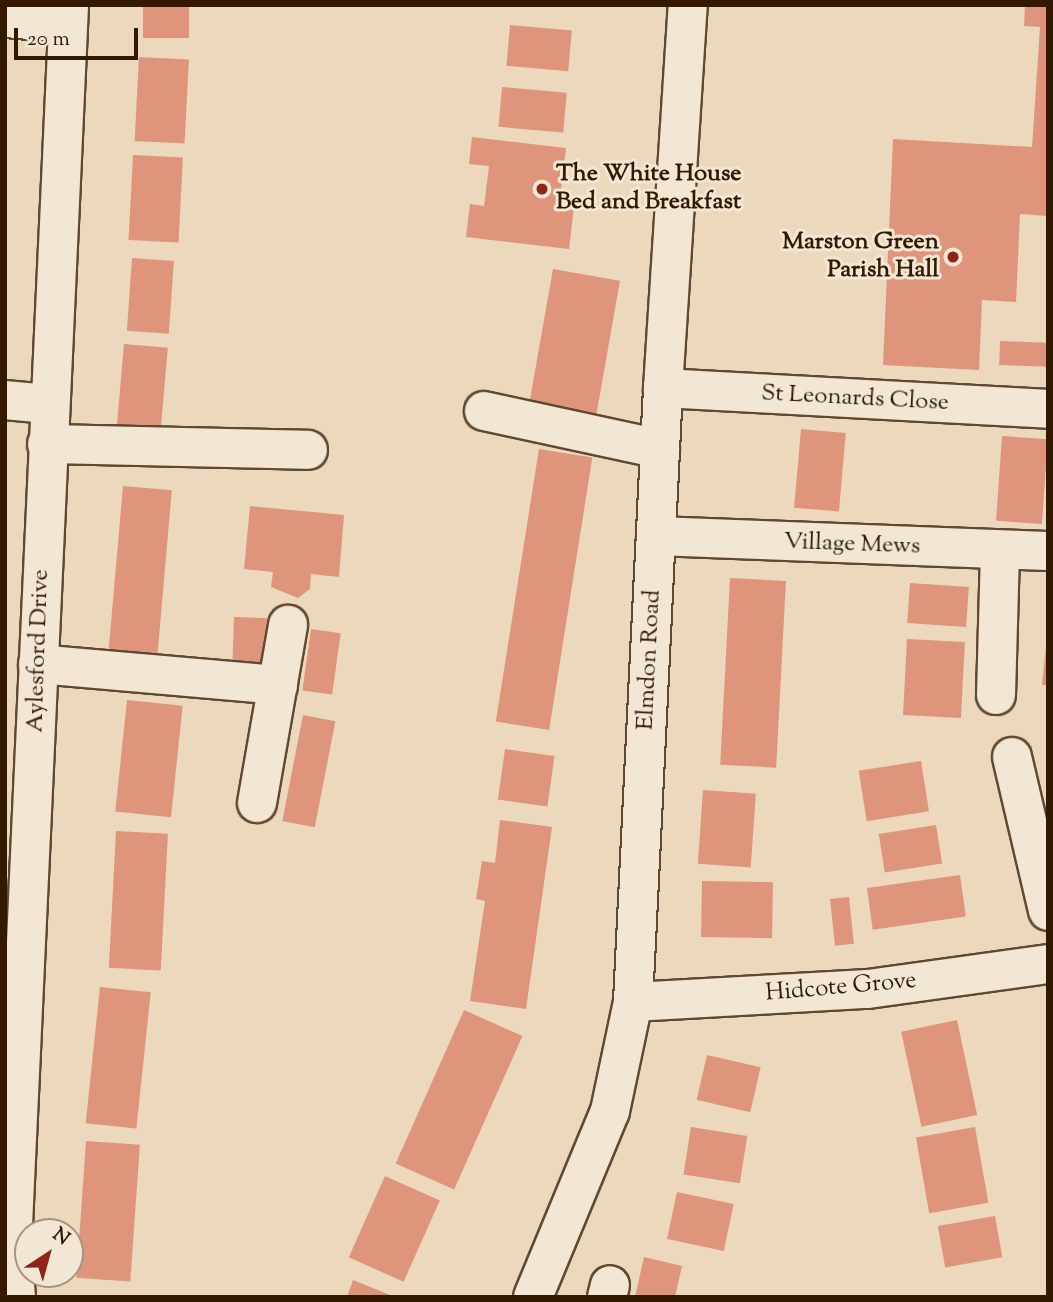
<!DOCTYPE html>
<html>
<head>
<meta charset="utf-8">
<style>
	body { margin:0 }
	#map { position:relative; width:1053px; height:1302px; overflow:hidden; background:#ebd8bd; font-family:"Sorts Mill Goudy",serif }
	div>[style] { position:absolute }
	.building>* { inset:0; background:#de957c; transform-origin:0 0 }
	.roads { filter:drop-shadow(2px 0 #60492f) drop-shadow(-2px 0 #60492f) drop-shadow(0 2px #60492f) drop-shadow(0 -2px #60492f) }
	.minor>* { height:38px; margin:-19px; padding:0 19px; transform-origin:19px; border-radius:19px; background:#f2e6d4 }
	.dots>* { width:19px; height:19px; translate:-50% -50%; box-sizing:border-box; border:4px solid #f2e6d4; border-radius:50% }
	span { translate:-50% -50%; white-space:nowrap; text-align:center; line-height:1.15; -webkit-text-stroke:6px #f2e6d4; paint-order:stroke }
	.poi-label { font-size:24px; color:#321900; font-weight:700 }
	.left { translate:0 -50%; text-align:left }
	.right { translate:-100% -50%; text-align:right }
	.street-label { font-size:24px; color:#321900 }
	.frame { position:absolute; inset:0; border:7px solid #321900; pointer-events:none }
	.north { position:absolute; left:14px; top:1218px; width:70px; height:70px; box-sizing:border-box; background:#f2e6d4; border:2px solid #a5947f; border-radius:50%; rotate:36deg; font-size:19px; font-weight:700; line-height:28px; text-align:center; color:#321900 }
	.north::after { content:''; display:block; margin:auto; width:24px; height:32px; background:#8f2418; clip-path:polygon(50% 0,100% 100%,50% 72%,0 100%) }
	.scale { position:absolute; left:14px; top:28px; width:124px; height:32px; box-sizing:border-box; border:4px solid #321900; border-top:0; padding-left:9px; font-size:21px; line-height:24px; white-space:nowrap; color:#321900; -webkit-text-stroke:5px #f2e6d4; paint-order:stroke }
</style>
</head>
<body>
<div id="map">
	<div class="building">
		<i style="left:143px;top:5px;width:46px;height:33px"></i>
		<i style="clip-path:polygon(1025px 5px,1048px 5px,1048px 216px,1020px 214px,1016px 302px,982px 300px,979px 370px,883px 365px,893px 139px,1032px 147px,1040px 27px,1024px 26px)"></i>
		<i style="left:510px;top:25px;width:62px;height:41px;rotate:5deg"></i>
		<i style="left:139px;top:57px;width:50px;height:84px;rotate:3deg"></i>
		<i style="left:502px;top:87px;width:65px;height:40px;rotate:5deg"></i>
		<i style="clip-path:polygon(472px 137px,566px 148px,559px 205px,574px 207px,569px 249px,466px 237px,470px 204px,484px 206px,489px 166px,469px 164px)"></i>
		<i style="left:133px;top:155px;width:50px;height:85px;rotate:3deg"></i>
		<i style="left:132px;top:258px;width:42px;height:73px;rotate:4deg"></i>
		<i style="left:553px;top:269px;width:68px;height:139px;rotate:10deg"></i>
		<i style="left:1000px;top:341px;width:48px;height:24px;rotate:2deg"></i>
		<i style="left:124px;top:344px;width:44px;height:83px;rotate:5deg"></i>
		<i style="left:801px;top:429px;width:45px;height:79px;rotate:5deg"></i>
		<i style="left:1002px;top:436px;width:46px;height:85px;rotate:4deg"></i>
		<i style="left:539px;top:449px;width:54px;height:276px;rotate:9deg"></i>
		<i style="left:123px;top:486px;width:49px;height:175px;rotate:5deg"></i>
		<i style="clip-path:polygon(250px 506px,344px 515px,339px 577px,311px 574px,310px 589px,298px 598px,271px 587px,273px 572px,244px 569px)"></i>
		<i style="left:730px;top:578px;width:56px;height:187px;rotate:3deg"></i>
		<i style="left:910px;top:583px;width:59px;height:40px;rotate:4deg"></i>
		<i style="left:234px;top:617px;width:33px;height:51px;rotate:2deg"></i>
		<i style="left:311px;top:629px;width:30px;height:62px;rotate:8deg"></i>
		<i style="left:907px;top:639px;width:58px;height:76px;rotate:3deg"></i>
		<i style="clip-path:polygon(1046px 646px,1048px 646px,1048px 685px,1042px 685px)"></i>
		<i style="left:127px;top:700px;width:56px;height:112px;rotate:6deg"></i>
		<i style="left:303px;top:715px;width:33px;height:108px;rotate:11deg"></i>
		<i style="left:505px;top:749px;width:50px;height:51px;rotate:8deg"></i>
		<i style="left:921px;top:761px;width:51px;height:63px;rotate:81deg"></i>
		<i style="left:703px;top:790px;width:53px;height:74px;rotate:4deg"></i>
		<i style="clip-path:polygon(500px 820px,552px 827px,526px 1009px,470px 1001px,485px 901px,476px 899px,482px 861px,495px 863px)"></i>
		<i style="left:936px;top:825px;width:39px;height:58px;rotate:81deg"></i>
		<i style="left:116px;top:831px;width:52px;height:137px;rotate:3deg"></i>
		<i style="left:960px;top:875px;width:42px;height:94px;rotate:82deg"></i>
		<i style="left:702px;top:881px;width:71px;height:56px;rotate:1deg"></i>
		<i style="left:849px;top:897px;width:47px;height:19px;rotate:84deg"></i>
		<i style="left:100px;top:987px;width:51px;height:137px;rotate:6deg"></i>
		<i style="left:464px;top:1010px;width:64px;height:168px;rotate:24deg"></i>
		<i style="left:957px;top:1020px;width:97px;height:57px;rotate:78deg"></i>
		<i style="left:707px;top:1055px;width:55px;height:46px;rotate:13deg"></i>
		<i style="left:691px;top:1127px;width:57px;height:48px;rotate:9deg"></i>
		<i style="left:975px;top:1127px;width:77px;height:60px;rotate:80deg"></i>
		<i style="left:86px;top:1141px;width:54px;height:137px;rotate:4deg"></i>
		<i style="left:385px;top:1176px;width:60px;height:89px;rotate:24deg"></i>
		<i style="left:677px;top:1192px;width:58px;height:48px;rotate:12deg"></i>
		<i style="left:995px;top:1216px;width:42px;height:58px;rotate:80deg"></i>
		<i style="clip-path:polygon(644px 1257px,682px 1266px,675px 1297px,635px 1297px)"></i>
		<i style="clip-path:polygon(353px 1280px,395px 1297px,347px 1297px)"></i>
	</div>
	<div class="roads">
		<div class="minor">
			<i style="left:5px;top:18px;width:63px;rotate:4.5deg"></i>
			<i style="left:663px;top:388px;width:386px;rotate:3.1deg"></i>
			<i style="left:5px;top:400px;width:43px;rotate:5.3deg"></i>
			<i style="left:484px;top:411px;width:180px;rotate:12.2deg"></i>
			<i style="left:47px;top:444px;width:261px;rotate:1.3deg"></i>
			<i style="left:656px;top:536px;width:392px;rotate:2.2deg"></i>
			<i style="left:38px;top:664px;width:241px;rotate:5deg"></i>
			<i style="left:996px;top:695px;width:145px;rotate:-88.4deg"></i>
			<i style="left:1012px;top:757px;width:158px;rotate:76.8deg"></i>
			<i style="left:257px;top:803px;width:181px;rotate:-80.1deg"></i>
			<i style="left:633px;top:1002px;width:235px;rotate:-3.2deg"></i>
			<i style="left:868px;top:989px;width:182px;rotate:-7.9deg"></i>
			<i style="left:16px;top:1297px;width:50px;rotate:-94.6deg"></i>
			<i style="left:12px;top:1247px;width:1243px;rotate:-87.37deg"></i>
			<i style="left:533px;top:1297px;width:201px;rotate:-67.5deg"></i>
			<i style="left:610px;top:1111px;width:111px;rotate:-78.1deg"></i>
			<i style="left:633px;top:1002px;width:615px;rotate:-87.2deg"></i>
			<i style="left:663px;top:388px;width:384px;rotate:-86.3deg"></i>
			<i style="left:607px;top:1297px;width:12px;rotate:-76deg"></i>
		</div>
	</div>
	<div class="dots">
		<i style="left:542px;top:189px;background:#8f2418"></i>
		<i style="left:953px;top:257px;background:#8f2418"></i>
	</div>
	<div class="poi-label">
		<span class="left" style="left:556px;top:189px">The White House<br>Bed and Breakfast</span>
		<span class="right" style="left:939px;top:257px">Marston Green<br>Parish Hall</span>
	</div>
	<div class="street-label">
		<span style="left:855px;top:399px;rotate:3deg">St Leonards Close</span>
		<span style="left:852px;top:545px;rotate:2deg">Village Mews</span>
		<span style="left:39px;top:651px;rotate:-88deg">Aylesford Drive</span>
		<span style="left:650px;top:660px;rotate:-87deg">Elmdon Road</span>
		<span style="left:841px;top:988px;rotate:-5deg">Hidcote Grove</span>
	</div>
	<div class="frame"></div>
	<div class="north">N</div>
	<div class="scale">20 m</div>
</div>
</body>
</html>
